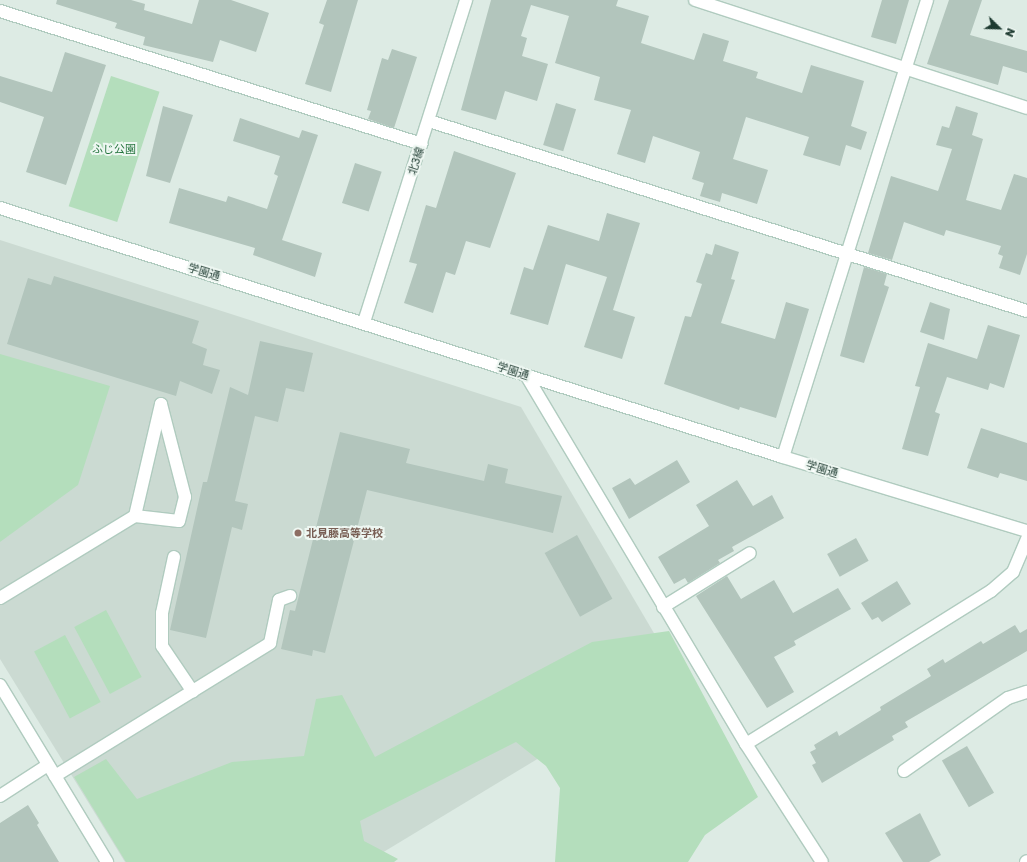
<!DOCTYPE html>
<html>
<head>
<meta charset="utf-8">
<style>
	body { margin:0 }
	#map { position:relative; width:1027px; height:862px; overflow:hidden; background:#ddebe4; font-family:"Golos Text","Noto Sans JP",sans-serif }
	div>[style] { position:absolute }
	.built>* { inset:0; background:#cbdad2 }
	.green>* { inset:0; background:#b4debc; transform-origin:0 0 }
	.building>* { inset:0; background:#b2c5bc; transform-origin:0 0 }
	.roads { filter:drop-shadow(1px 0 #b0cbbf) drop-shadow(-1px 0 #b0cbbf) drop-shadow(0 1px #b0cbbf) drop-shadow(0 -1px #b0cbbf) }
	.lane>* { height:12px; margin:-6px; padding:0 6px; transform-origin:6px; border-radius:6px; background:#fff }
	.street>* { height:12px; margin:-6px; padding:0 6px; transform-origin:6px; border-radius:6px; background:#fff }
	.secondary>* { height:12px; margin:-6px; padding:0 6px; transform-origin:6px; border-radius:6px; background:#fff }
	.dots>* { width:11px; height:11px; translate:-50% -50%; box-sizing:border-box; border:2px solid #eef7f2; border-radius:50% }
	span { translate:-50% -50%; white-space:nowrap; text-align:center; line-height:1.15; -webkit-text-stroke:4px #eef7f2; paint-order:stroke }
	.park-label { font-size:11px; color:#25743e }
	.street-label { font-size:11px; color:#1e3b31 }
	.education-label { font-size:11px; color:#785e54; font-weight:700 }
	.left { translate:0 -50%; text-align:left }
	.north { position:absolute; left:979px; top:8px; width:40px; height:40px; -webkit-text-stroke:3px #eef7f2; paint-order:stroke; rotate:113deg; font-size:11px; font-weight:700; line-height:16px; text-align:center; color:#1e3b31 }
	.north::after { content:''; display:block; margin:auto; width:14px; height:18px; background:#1e3b31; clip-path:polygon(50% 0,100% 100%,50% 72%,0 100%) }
</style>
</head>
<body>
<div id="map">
	<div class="built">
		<i style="clip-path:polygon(0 240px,521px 407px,678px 674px,367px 862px,125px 862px,0 659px)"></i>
	</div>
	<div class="green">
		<i style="left:111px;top:76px;width:51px;height:137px;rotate:18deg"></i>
		<i style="clip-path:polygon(0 354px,110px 386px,78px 485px,0 542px)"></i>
		<i style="left:106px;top:610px;width:76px;height:36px;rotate:62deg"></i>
		<i style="clip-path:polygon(669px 631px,758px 797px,705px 835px,688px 862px,555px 862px,560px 788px,546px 766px,516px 742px,360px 821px,364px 841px,398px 859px,394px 862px,126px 862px,74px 777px,106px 759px,137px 799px,232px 762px,304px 756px,316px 699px,342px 695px,375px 757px,592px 642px)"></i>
		<i style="left:65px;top:635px;width:76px;height:35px;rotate:62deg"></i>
	</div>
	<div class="building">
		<i style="clip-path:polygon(57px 0,131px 0,145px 4px,144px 10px,192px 24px,199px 0,231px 0,269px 13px,256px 52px,220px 40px,213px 62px,143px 45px,145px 37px,115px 28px,117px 23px,56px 4px)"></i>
		<i style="clip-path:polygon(327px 0,358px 0,331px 92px,305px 84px,324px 25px,319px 23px)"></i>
		<i style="clip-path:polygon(491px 0,618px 0,616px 6px,649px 16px,641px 43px,694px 60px,703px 33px,729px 41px,723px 61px,758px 72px,756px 78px,802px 93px,811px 65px,864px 81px,851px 126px,867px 132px,861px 150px,846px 145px,840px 166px,803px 155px,809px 137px,746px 117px,733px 159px,768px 170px,757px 204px,722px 193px,720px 202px,700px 196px,704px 183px,692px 179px,700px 152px,653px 136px,645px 163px,617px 154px,631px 110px,594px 100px,600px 77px,555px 63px,569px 16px,531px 5px,521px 36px,527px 38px,522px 56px,548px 64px,537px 101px,505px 91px,496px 120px,461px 110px)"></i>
		<i style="clip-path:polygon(882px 0,909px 0,896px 44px,871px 37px)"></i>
		<i style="clip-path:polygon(949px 0,982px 0,970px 35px,1027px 51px,1027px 73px,1003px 66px,998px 85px,927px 64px)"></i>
		<i style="clip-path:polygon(392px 49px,417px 57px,394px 128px,368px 119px,371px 111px,367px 110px,382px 58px,388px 60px)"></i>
		<i style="clip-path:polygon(65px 52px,106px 65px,66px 185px,26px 172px,44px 117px,0 102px,0 76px,52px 92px)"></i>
		<i style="left:556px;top:103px;width:21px;height:44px;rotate:17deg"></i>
		<i style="clip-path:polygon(163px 106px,193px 115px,170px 183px,146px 176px)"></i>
		<i style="clip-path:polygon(956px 106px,978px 113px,972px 135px,983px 139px,966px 200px,1001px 210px,1014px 174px,1027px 178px,1027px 254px,1020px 275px,999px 268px,1003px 256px,998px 254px,1001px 246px,946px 230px,944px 236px,904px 222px,892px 260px,868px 253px,891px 176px,938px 191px,952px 149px,936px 145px,942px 126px,949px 128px)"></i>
		<i style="clip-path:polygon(240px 118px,299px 138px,302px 130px,318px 135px,282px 240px,322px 253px,315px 277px,253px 255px,255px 248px,169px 223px,179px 188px,226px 202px,228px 196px,267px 209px,278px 176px,274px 174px,280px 156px,233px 141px)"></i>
		<i style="clip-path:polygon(454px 151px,516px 173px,490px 248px,466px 241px,455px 275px,446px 272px,433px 313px,404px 303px,417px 264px,409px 262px,426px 205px,436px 208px)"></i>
		<i style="left:355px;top:163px;width:28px;height:42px;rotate:18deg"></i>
		<i style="clip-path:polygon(607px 213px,640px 223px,613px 310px,635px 317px,622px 359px,584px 347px,607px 277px,566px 264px,548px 325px,510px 314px,524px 267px,533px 270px,548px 225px,599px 241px)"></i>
		<i style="clip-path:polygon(715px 244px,739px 252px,731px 279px,735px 280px,721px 323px,775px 339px,786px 302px,809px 309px,776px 418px,740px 407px,739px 410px,664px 384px,685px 316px,691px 317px,702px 284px,696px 282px,706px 253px,712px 255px)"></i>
		<i style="clip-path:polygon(864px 267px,887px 274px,884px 285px,889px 287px,864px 363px,840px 356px)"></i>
		<i style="clip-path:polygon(54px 276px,199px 321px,192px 343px,207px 349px,203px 365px,220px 370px,212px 394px,180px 381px,176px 396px,7px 344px,28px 278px,51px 285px)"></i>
		<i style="clip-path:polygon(930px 302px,950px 309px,944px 340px,920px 332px)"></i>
		<i style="clip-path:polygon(988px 325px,1020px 335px,1004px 388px,990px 383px,988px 390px,947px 377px,935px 412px,940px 414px,928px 456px,902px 449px,920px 387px,915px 386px,928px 343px,977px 359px)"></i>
		<i style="clip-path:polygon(260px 341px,313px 353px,304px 392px,286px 388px,278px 422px,255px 416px,235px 501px,248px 504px,242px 530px,232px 527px,206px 638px,170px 630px,203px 482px,207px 482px,230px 387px,248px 395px)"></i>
		<i style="clip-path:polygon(981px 428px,1027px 443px,1027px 481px,1000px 473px,998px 478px,967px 468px)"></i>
		<i style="clip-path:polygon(340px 432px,410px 449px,406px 463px,484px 481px,488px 464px,508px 469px,505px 483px,562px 496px,553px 533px,367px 490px,325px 653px,313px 650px,312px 656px,281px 649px,290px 610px,295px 611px)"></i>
		<i style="clip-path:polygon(677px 460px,690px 482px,629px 519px,612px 488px,630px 478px,635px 485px)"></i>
		<i style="clip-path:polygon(737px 480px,753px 506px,772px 495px,784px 518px,732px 547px,734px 551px,718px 560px,720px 563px,688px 583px,685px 578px,674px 584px,658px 557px,709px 526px,696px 505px)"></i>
		<i style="left:577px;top:535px;width:73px;height:37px;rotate:61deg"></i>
		<i style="left:856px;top:538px;width:26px;height:33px;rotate:61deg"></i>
		<i style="clip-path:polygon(727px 576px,741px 599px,774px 580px,793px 613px,838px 588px,851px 609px,794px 641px,796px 645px,774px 657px,794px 692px,767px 708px,696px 596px)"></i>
		<i style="clip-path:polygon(897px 581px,911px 604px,882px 622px,878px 617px,872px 620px,861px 603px)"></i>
		<i style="clip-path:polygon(1015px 625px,1020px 633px,1027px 629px,1027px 651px,905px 722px,908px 727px,892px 736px,894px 740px,822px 783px,812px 765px,816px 763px,810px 752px,816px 749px,814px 745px,837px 731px,839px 736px,881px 710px,880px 707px,931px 676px,927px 669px,943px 659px,945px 663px,981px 641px,983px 644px)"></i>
		<i style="left:967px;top:746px;width:54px;height:29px;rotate:60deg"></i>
		<i style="clip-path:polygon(28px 805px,39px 823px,37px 825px,59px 862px,0 862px,0 823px)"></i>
		<i style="clip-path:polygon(920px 813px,941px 855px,929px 862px,903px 862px,885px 833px)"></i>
	</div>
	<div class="roads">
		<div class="lane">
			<i style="left:174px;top:557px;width:57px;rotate:102.1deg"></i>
			<i style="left:162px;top:613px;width:33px;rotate:90deg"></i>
			<i style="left:162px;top:646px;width:55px;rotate:56deg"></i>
			<i style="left:0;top:598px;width:158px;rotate:-31.3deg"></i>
			<i style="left:135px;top:516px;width:44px;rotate:6.5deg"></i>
			<i style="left:179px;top:521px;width:25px;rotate:-76deg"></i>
			<i style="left:185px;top:497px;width:96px;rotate:-104.5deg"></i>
			<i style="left:161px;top:404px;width:115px;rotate:103.1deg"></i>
			<i style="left:904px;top:771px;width:127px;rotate:-35.1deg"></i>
			<i style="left:1008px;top:698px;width:20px;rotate:-18deg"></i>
			<i style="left:55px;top:776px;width:253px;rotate:-31.7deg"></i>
			<i style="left:270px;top:643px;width:44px;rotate:-78.2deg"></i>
			<i style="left:279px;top:600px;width:12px;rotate:-20deg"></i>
		</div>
		<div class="street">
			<i style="left:695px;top:0;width:349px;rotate:18deg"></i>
			<i style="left:0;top:11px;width:442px;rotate:17.5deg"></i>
			<i style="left:429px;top:121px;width:627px;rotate:17.63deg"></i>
			<i style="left:526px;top:375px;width:430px;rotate:59.2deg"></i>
			<i style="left:746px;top:744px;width:140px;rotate:57.2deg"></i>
			<i style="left:783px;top:457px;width:479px;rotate:-72.5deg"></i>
			<i style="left:663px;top:607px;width:102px;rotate:-31.8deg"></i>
			<i style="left:0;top:685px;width:207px;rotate:58.8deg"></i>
			<i style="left:746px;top:744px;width:289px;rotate:-32deg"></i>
			<i style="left:991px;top:591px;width:29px;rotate:-41deg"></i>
			<i style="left:1013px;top:572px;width:36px;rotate:-67deg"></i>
			<i style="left:0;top:796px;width:57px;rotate:-32.9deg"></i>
			<i style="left:1026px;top:862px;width:1px;rotate:-45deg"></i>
		</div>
		<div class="secondary">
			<i style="left:0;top:208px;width:822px;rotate:17.64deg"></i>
			<i style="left:783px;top:457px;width:255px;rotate:16.9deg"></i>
			<i style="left:364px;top:322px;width:338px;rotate:-72.4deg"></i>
		</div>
	</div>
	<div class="dots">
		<i style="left:298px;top:533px;background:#8d6e63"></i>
	</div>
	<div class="park-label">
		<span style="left:114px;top:149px">ふじ公園</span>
	</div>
	<div class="street-label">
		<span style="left:416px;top:161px;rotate:-72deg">北3線</span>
		<span style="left:204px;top:272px;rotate:17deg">学園通</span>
		<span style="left:513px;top:371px;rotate:18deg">学園通</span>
		<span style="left:822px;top:469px;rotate:17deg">学園通</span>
	</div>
	<div class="education-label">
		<span class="left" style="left:306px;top:533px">北見藤高等学校</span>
	</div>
	<div class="north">N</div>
</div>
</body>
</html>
